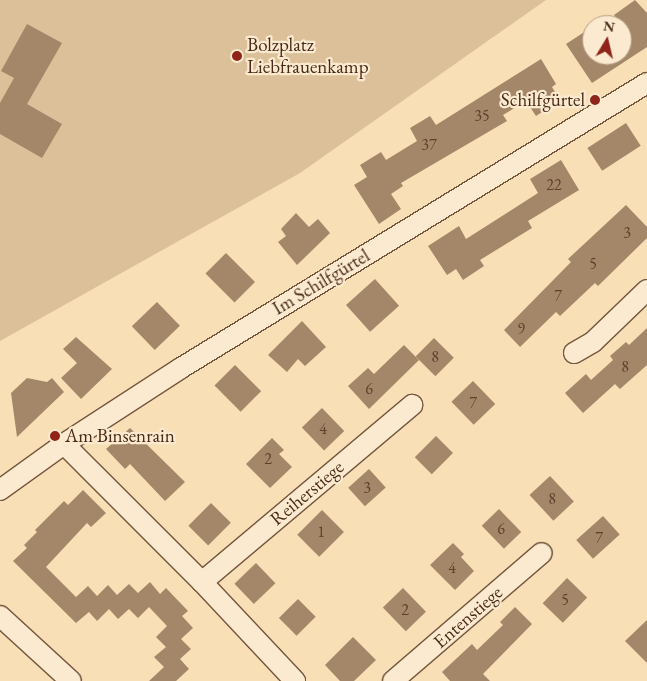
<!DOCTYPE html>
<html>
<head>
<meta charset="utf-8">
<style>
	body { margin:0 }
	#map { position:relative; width:647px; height:681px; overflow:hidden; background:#f9dfb5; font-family:"EB Garamond",serif }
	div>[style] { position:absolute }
	.green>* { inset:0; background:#dbc09a }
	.building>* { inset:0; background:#a48769; transform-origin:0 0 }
	.roads { filter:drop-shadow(1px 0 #74563e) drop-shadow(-1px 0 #74563e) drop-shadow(0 1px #74563e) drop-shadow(0 -1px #74563e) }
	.minor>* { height:20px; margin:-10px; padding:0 10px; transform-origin:10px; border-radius:10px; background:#fbeacf }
	.dots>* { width:14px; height:14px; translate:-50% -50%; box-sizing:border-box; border:2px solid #fbeacf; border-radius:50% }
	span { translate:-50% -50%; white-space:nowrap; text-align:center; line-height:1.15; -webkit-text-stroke:4.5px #fbeacf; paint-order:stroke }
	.number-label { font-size:16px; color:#5f402c }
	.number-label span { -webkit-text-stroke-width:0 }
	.poi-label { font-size:19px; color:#482817 }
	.left { translate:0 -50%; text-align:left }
	.right { translate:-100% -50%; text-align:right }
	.street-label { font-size:19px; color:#482817 }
	.north { position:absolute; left:582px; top:15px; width:50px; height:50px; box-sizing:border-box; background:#fbeacf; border:1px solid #b39c85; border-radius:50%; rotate:9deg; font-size:14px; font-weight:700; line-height:20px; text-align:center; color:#482817 }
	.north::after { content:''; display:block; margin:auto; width:18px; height:22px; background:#8f2418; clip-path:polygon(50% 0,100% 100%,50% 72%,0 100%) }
</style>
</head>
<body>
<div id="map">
	<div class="green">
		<i style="clip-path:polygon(0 0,546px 0,300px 173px,0 341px)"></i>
	</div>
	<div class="building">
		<i style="clip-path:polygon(635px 0,647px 13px,647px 47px,592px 83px,566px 44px,592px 27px,592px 55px,623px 55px,622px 25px,614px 15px)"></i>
		<i style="clip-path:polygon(27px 24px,62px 43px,27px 104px,62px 124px,42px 158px,0 134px,0 103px,14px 78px,1px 71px)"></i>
		<i style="clip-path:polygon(541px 59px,556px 84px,552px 87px,560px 100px,536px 116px,526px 101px,503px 115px,507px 121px,401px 183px,403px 186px,391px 194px,401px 209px,379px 224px,354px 185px,367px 177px,360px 165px,381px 152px,386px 160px,417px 141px,410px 128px,430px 116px,436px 125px)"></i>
		<i style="left:626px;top:123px;width:27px;height:46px;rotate:57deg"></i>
		<i style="clip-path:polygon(561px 160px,579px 190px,528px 221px,532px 228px,480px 260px,484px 266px,463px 280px,456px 269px,447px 275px,428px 246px,459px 226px,466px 239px,538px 193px,530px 179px)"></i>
		<i style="clip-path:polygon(626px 205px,647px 227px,647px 238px,598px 286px,595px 283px,560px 316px,556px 312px,520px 347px,504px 330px,571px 262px,568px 259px)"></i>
		<i style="clip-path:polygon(296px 213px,309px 227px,318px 219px,330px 233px,297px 265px,278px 242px,286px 236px,281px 229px)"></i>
		<i style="left:226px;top:253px;width:41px;height:29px;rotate:45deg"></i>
		<i style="left:375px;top:279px;width:36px;height:39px;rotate:48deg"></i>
		<i style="left:157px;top:302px;width:33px;height:35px;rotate:46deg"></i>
		<i style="clip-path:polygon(302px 321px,326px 347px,305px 366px,298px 359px,287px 372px,268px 355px)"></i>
		<i style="clip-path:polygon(647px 328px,647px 365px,620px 389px,615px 384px,583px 413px,565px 393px,586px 374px,591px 380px,613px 360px,610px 356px,626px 342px,629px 345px)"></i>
		<i style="clip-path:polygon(76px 337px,112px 369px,81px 399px,61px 378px,77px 363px,63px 349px)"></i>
		<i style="left:434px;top:338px;width:28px;height:26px;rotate:45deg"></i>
		<i style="clip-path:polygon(404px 345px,419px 360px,369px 409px,348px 386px,368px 368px,374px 374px)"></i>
		<i style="left:235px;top:365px;width:37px;height:29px;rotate:45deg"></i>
		<i style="clip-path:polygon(27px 378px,47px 382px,52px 378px,64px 392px,17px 437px,11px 393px)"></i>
		<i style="left:473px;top:381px;width:32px;height:30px;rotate:46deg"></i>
		<i style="left:322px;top:408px;width:32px;height:28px;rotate:46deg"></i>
		<i style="clip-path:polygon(130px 428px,185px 482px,165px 501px,130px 464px,125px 469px,106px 449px)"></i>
		<i style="left:436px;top:436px;width:24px;height:30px;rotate:45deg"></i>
		<i style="clip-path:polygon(272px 438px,284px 450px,279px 454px,292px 467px,270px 488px,246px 464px)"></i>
		<i style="left:369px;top:469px;width:25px;height:28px;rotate:48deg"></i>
		<i style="left:550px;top:476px;width:35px;height:28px;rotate:47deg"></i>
		<i style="clip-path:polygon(83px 490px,106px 513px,91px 527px,87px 523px,46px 567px,76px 597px,88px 586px,97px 596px,108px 585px,117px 595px,129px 584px,138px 593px,150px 582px,160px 594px,166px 588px,188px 611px,182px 616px,193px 628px,181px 639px,191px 649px,180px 659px,189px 669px,176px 681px,149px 681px,164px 667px,154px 657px,166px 647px,156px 637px,167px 626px,149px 607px,138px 618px,129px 609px,118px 619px,109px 609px,97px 621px,89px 612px,76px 623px,13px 561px,27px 548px,24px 545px,37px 532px,35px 530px,64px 501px,68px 505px)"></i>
		<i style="left:211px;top:503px;width:28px;height:32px;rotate:45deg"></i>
		<i style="left:499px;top:509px;width:32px;height:24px;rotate:46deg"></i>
		<i style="left:322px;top:510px;width:31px;height:35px;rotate:45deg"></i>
		<i style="left:603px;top:516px;width:25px;height:36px;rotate:48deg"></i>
		<i style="clip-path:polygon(453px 543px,464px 554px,461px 557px,474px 571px,455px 590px,430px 565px)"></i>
		<i style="left:256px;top:563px;width:28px;height:30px;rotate:46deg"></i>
		<i style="left:567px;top:578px;width:28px;height:35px;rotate:44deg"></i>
		<i style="left:403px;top:588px;width:33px;height:28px;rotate:46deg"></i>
		<i style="left:298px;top:599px;width:25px;height:27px;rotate:45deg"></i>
		<i style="clip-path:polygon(515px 607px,532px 624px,483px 674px,490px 681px,450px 681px,442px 672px,472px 644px,477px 650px,503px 625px,500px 622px)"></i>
		<i style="clip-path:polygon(647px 620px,647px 663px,625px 641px)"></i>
		<i style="clip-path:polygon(353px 637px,376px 660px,354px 681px,340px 681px,325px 665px)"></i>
	</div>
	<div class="roads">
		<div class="minor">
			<i style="left:574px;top:353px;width:22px;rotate:-30deg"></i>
			<i style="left:593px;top:342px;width:75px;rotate:-43.9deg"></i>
			<i style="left:64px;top:444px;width:195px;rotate:45deg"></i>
			<i style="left:202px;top:582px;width:136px;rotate:46.8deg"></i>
			<i style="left:0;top:490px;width:79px;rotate:-35.7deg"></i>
			<i style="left:64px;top:444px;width:140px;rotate:-33deg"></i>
			<i style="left:181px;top:368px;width:546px;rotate:-31.45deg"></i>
			<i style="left:202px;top:582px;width:275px;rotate:-40.1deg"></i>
			<i style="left:0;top:616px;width:96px;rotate:42.5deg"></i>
			<i style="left:393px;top:681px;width:196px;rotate:-40.7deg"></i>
		</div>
	</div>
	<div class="dots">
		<i style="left:237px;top:56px;background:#8f2418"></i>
		<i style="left:595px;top:100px;background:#8f2418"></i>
		<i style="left:55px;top:436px;background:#8f2418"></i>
	</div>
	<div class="number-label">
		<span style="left:482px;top:116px">35</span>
		<span style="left:429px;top:145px">37</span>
		<span style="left:554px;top:185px">22</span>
		<span style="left:627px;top:233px">3</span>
		<span style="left:593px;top:264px">5</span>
		<span style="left:558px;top:296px">7</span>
		<span style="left:521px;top:329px">9</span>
		<span style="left:435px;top:357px">8</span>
		<span style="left:625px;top:367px">8</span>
		<span style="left:369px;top:389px">6</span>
		<span style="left:473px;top:403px">7</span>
		<span style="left:323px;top:429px">4</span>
		<span style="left:268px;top:459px">2</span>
		<span style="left:367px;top:488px">3</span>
		<span style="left:552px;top:499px">8</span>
		<span style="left:501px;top:529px">6</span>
		<span style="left:321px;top:532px">1</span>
		<span style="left:599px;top:538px">7</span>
		<span style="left:452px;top:568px">4</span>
		<span style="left:565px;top:600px">5</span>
		<span style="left:405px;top:610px">2</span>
	</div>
	<div class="poi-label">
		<span class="left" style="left:247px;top:56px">Bolzplatz<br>Liebfrauenkamp</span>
		<span class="right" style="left:585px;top:100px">Schilfgürtel</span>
		<span class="left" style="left:65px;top:436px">Am Binsenrain</span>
	</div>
	<div class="street-label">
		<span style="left:321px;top:282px;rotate:-31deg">Im Schilfgürtel</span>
		<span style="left:307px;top:493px;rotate:-40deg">Reiherstiege</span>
		<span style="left:468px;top:617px;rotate:-41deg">Entenstiege</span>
	</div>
	<div class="north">N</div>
</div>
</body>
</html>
